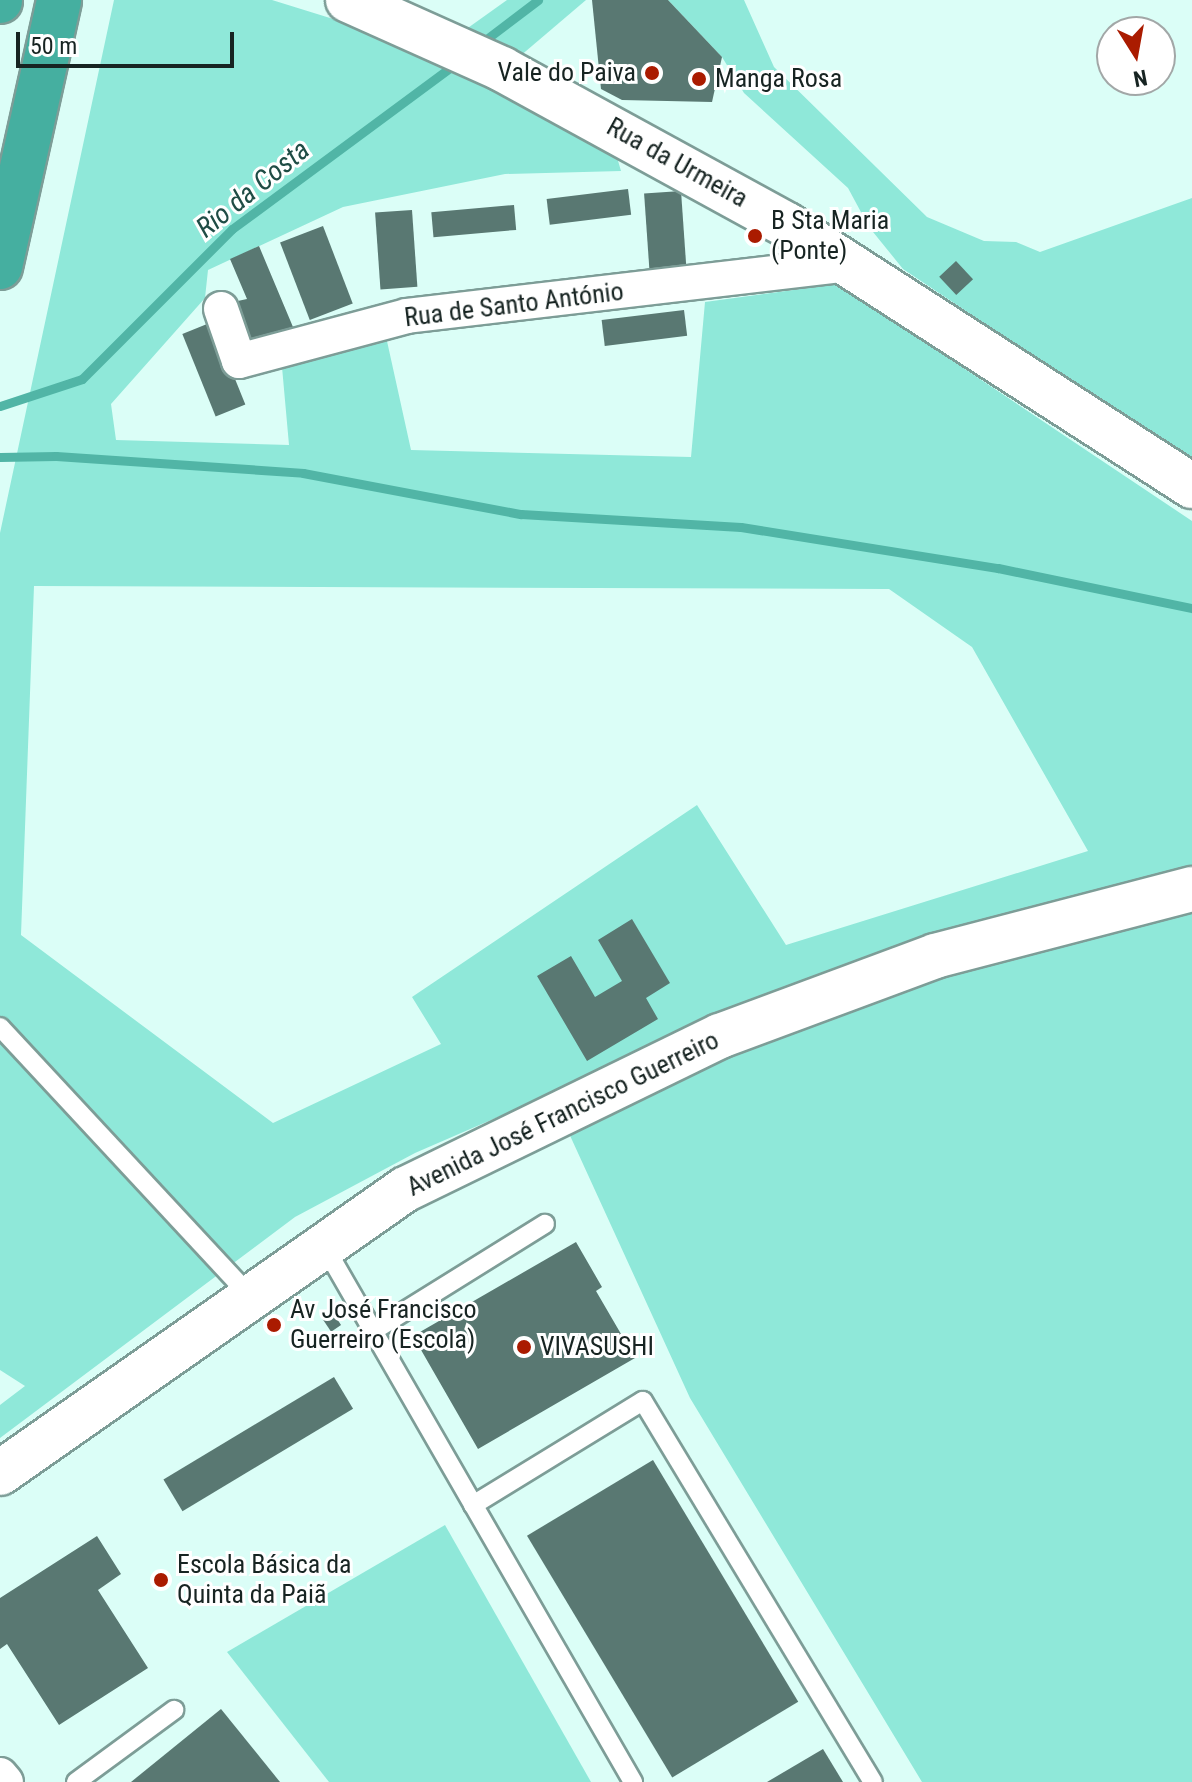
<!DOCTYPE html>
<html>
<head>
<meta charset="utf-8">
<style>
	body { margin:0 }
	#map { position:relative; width:1192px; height:1782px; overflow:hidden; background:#dbfef7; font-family:"Roboto Condensed",sans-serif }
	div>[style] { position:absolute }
	.green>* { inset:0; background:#8fe8d9 }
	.stream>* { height:9px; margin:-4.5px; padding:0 4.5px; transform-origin:4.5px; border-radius:4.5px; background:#51b5a6 }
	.building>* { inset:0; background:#597872; transform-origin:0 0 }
	.roads { filter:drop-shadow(2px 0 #7d9d97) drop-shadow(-2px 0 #7d9d97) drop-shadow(0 2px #7d9d97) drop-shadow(0 -2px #7d9d97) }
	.lane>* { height:18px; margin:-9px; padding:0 9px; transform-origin:9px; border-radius:9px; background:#fff }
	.street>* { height:34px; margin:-17px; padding:0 17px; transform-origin:17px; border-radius:17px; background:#fff }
	.secondary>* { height:44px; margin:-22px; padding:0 22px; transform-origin:22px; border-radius:22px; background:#fff }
	.highway>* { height:44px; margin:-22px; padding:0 22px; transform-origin:22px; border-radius:22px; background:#45afa0 }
	.dots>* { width:22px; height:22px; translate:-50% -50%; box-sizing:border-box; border:4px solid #fff; border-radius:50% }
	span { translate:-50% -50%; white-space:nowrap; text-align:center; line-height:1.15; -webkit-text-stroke:6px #fff; paint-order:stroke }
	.poi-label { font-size:26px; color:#172422 }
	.right { translate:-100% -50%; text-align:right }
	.left { translate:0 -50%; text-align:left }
	.street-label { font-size:26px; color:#172422 }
	.water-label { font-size:28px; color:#1f4c45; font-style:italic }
	.north { position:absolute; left:1096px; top:16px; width:80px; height:80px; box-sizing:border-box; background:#fff; border:2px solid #a2a7a7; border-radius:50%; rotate:169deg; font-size:22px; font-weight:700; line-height:32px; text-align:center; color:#172422 }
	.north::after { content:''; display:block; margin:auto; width:28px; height:36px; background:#aa1b00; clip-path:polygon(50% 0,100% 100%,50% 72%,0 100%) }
	.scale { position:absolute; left:16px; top:32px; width:218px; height:36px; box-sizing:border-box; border:4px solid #172422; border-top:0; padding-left:10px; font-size:24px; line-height:28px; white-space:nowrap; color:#172422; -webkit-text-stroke:6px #fff; paint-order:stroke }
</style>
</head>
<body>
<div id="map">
	<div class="green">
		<i style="clip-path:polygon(evenodd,114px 0,272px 0,417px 45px,614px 147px,621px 171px,505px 174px,343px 207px,208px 270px,205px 298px,111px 404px,116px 440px,289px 445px,282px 367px,385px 332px,411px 450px,691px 457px,705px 302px,838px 284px,1192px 521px,1192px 1782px,922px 1782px,690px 1398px,551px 1094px,415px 1153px,295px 1217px,0 1438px,0 1405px,25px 1386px,0 1370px,0 533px,114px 0,34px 586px,889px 589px,972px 647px,1088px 851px,786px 945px,697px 805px,412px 997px,441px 1044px,273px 1123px,21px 935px,34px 586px)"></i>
		<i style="clip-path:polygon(507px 0,586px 0,519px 57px,465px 30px)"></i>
		<i style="clip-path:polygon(668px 0,744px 0,774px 67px,927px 217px,984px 241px,1016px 242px,1040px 252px,1192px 198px,1192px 462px,903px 269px,869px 227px,848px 188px,744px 93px,722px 57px)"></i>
		<i style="clip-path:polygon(445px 1525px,591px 1782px,329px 1782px,227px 1652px)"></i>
	</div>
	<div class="stream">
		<i style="left:480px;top:44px;width:73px;rotate:-37.2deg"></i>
		<i style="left:0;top:406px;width:86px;rotate:-18.2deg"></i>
		<i style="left:82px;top:379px;width:212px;rotate:-45deg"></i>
		<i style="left:232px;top:229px;width:279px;rotate:-36.5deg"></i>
		<i style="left:0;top:457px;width:56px;rotate:-1deg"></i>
		<i style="left:56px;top:456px;width:248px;rotate:3.9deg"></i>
		<i style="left:303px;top:473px;width:222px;rotate:10.7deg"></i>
		<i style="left:521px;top:514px;width:220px;rotate:3.4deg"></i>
		<i style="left:741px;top:527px;width:260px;rotate:9.1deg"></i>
		<i style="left:998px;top:568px;width:198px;rotate:11.7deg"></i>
	</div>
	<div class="building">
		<i style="clip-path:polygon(592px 0,668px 0,722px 57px,712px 102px,622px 100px,601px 89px)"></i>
		<i style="left:628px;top:189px;width:26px;height:82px;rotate:83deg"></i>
		<i style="left:681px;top:191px;width:77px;height:37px;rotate:86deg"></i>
		<i style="left:514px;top:205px;width:25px;height:83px;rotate:85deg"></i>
		<i style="left:412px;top:210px;width:77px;height:37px;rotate:86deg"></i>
		<i style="left:323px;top:226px;width:83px;height:46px;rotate:69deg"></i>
		<i style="clip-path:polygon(259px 246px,293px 327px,248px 341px,233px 302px,247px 299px,230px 259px)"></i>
		<i style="left:956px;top:261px;width:25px;height:23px;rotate:47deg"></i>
		<i style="left:684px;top:310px;width:26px;height:83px;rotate:83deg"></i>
		<i style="left:212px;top:322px;width:89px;height:32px;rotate:68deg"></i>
		<i style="clip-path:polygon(632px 919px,670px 983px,646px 998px,658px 1019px,587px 1061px,537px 976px,571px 956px,595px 997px,622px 981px,598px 940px)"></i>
		<i style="clip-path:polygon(576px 1242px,602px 1287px,596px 1291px,635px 1358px,478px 1449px,413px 1336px)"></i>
		<i style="left:331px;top:1310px;width:18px;height:12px;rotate:56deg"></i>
		<i style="left:334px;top:1377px;width:37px;height:199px;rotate:59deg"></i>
		<i style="left:653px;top:1460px;width:282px;height:147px;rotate:59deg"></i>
		<i style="clip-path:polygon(97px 1536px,121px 1574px,98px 1590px,148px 1668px,59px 1725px,7px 1644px,0 1649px,0 1598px)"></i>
		<i style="clip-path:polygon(221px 1709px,280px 1782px,131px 1782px)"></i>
		<i style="clip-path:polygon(823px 1749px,843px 1782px,767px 1782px)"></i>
	</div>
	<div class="roads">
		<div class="lane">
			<i style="left:0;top:1027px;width:366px;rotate:47.1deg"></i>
			<i style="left:323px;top:1244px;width:621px;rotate:60.05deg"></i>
			<i style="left:376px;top:1329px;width:199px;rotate:-31.9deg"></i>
			<i style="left:473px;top:1505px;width:199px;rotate:-31.5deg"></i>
			<i style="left:643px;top:1401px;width:445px;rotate:58.9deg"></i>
			<i style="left:76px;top:1782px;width:122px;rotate:-36.3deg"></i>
		</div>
		<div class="street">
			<i style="left:221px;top:309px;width:55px;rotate:70.9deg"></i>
			<i style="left:239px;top:361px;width:174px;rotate:-15deg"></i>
			<i style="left:407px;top:316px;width:443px;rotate:-6.7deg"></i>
			<i style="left:0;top:1775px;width:9px;rotate:49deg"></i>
		</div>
		<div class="secondary">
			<i style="left:348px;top:0;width:169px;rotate:24.1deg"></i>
			<i style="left:502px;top:69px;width:325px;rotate:28.7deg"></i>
			<i style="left:787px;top:225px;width:482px;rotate:32.8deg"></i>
			<i style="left:0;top:1473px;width:495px;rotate:-35deg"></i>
			<i style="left:406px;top:1189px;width:349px;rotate:-26deg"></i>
			<i style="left:720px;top:1036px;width:229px;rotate:-20.4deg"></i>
			<i style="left:935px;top:956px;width:266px;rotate:-14.6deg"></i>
		</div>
		<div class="highway">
			<i style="left:0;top:1px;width:1px;rotate:-90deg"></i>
			<i style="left:0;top:267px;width:273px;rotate:-77.5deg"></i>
		</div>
	</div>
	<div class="dots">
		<i style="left:652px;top:73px;background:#aa1b00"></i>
		<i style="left:699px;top:79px;background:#aa1b00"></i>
		<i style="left:755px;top:236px;background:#aa1b00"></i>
		<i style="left:274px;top:1325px;background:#aa1b00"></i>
		<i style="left:524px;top:1347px;background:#aa1b00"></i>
		<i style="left:161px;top:1580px;background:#aa1b00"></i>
	</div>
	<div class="poi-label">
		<span class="right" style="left:636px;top:73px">Vale do Paiva</span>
		<span class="left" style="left:715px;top:79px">Manga Rosa</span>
		<span class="left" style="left:771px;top:236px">B Sta Maria<br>(Ponte)</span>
		<span class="left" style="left:290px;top:1325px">Av José Francisco<br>Guerreiro (Escola)</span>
		<span class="left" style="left:540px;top:1347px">VIVASUSHI</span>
		<span class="left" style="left:177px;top:1580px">Escola Básica da<br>Quinta da Paiã</span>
	</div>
	<div class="street-label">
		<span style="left:677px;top:163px;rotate:29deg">Rua da Urmeira</span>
		<span style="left:514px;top:305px;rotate:-7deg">Rua de Santo António</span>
		<span style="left:563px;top:1114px;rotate:-26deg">Avenida José Francisco Guerreiro</span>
	</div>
	<div class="water-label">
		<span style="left:253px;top:189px;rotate:-39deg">Rio da Costa</span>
	</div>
	<div class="north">N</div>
	<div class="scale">50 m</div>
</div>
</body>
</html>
